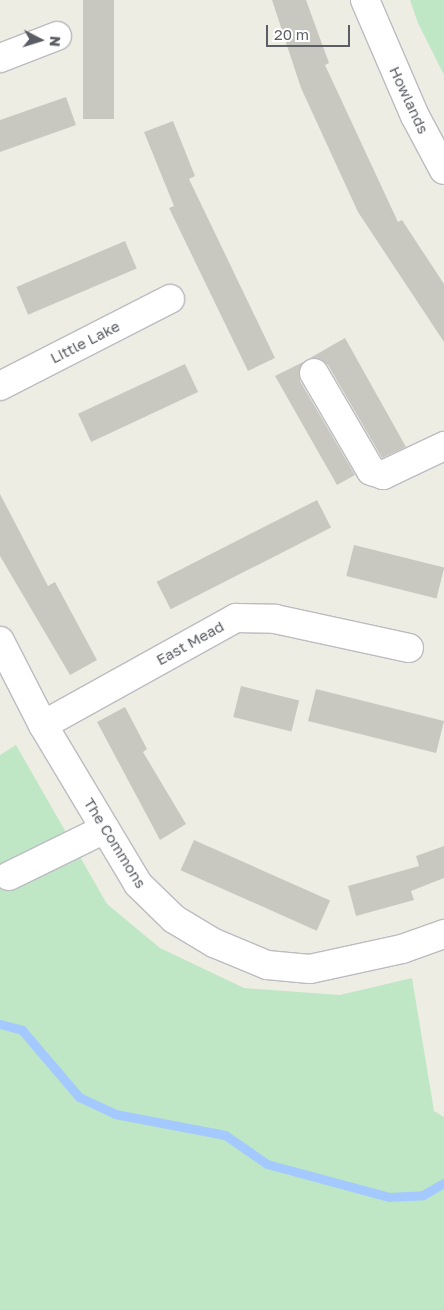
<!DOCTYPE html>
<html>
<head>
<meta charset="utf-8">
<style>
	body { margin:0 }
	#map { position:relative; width:444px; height:1310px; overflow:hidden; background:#eeede3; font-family:"Golos Text",sans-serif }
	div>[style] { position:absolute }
	.green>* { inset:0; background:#bfe6c5 }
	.stream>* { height:9px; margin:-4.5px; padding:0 4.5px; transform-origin:4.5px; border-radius:4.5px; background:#a3c9ff }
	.building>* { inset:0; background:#c9c8c0; transform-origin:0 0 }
	.roads { filter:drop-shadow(1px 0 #bbbcc2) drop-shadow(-1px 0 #bbbcc2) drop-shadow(0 1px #bbbcc2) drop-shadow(0 -1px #bbbcc2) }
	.minor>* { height:28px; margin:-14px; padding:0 14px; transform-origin:14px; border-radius:14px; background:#fff }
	span { translate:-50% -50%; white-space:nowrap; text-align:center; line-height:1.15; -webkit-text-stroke:5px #fff; paint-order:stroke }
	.street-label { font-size:15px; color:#5b5e64 }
	.north { position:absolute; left:15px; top:15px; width:50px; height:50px; -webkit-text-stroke:4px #fff; paint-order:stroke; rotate:95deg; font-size:14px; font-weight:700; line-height:20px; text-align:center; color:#5b5e64 }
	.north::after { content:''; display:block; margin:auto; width:18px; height:22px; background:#5b5e64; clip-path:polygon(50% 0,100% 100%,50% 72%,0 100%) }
	.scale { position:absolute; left:266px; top:25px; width:84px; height:22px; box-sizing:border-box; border:2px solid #5b5e64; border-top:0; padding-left:6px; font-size:15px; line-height:18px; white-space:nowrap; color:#5b5e64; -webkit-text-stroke:4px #fff; paint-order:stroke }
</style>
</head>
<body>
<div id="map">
	<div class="green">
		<i style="clip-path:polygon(410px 0,444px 0,444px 75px,418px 23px)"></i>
		<i style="clip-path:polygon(16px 745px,107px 904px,160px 948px,244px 988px,340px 995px,412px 978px,434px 1111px,444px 1117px,444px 1310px,0 1310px,0 755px)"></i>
	</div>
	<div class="stream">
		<i style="left:0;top:1024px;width:23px;rotate:15deg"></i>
		<i style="left:22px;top:1030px;width:88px;rotate:49.6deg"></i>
		<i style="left:79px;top:1097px;width:40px;rotate:25deg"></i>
		<i style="left:115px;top:1114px;width:112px;rotate:10.8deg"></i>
		<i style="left:225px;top:1135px;width:51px;rotate:34.6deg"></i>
		<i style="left:267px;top:1164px;width:126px;rotate:15.1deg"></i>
		<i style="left:389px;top:1197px;width:34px;rotate:-3deg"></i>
		<i style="left:423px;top:1195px;width:24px;rotate:-30deg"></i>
	</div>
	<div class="building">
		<i style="left:83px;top:0;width:31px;height:119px"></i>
		<i style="clip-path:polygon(272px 0,306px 0,329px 63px,325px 65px,398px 222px,402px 220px,444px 284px,444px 342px,358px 212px,301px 88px)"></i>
		<i style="clip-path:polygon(66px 97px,76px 125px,0 152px,0 120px)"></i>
		<i style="clip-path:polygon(173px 121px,195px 176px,189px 179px,275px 358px,248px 371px,169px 208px,174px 206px,144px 132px)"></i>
		<i style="left:125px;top:241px;width:30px;height:118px;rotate:67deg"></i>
		<i style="clip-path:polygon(345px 338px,406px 447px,382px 458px,328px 365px,310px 358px)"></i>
		<i style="clip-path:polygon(303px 362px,300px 381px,355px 475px,337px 485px,275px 376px)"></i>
		<i style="left:185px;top:364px;width:31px;height:118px;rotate:65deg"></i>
		<i style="clip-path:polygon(0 494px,48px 586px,55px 582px,97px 660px,70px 675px,0 556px)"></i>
		<i style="left:317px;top:500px;width:31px;height:180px;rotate:63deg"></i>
		<i style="left:354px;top:545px;width:93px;height:32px;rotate:14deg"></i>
		<i style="left:241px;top:686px;width:60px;height:32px;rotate:14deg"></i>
		<i style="left:316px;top:689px;width:132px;height:33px;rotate:14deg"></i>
		<i style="clip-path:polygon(125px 707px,147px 749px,143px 752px,186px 824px,160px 840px,97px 722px)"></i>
		<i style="left:194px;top:840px;width:149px;height:33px;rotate:24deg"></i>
		<i style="clip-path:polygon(444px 846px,444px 878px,411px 891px,414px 900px,356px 916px,348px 886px,419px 866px,416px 856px)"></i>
	</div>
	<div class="roads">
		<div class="minor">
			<i style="left:365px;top:0;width:126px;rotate:66.7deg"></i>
			<i style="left:415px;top:116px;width:61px;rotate:61.8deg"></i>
			<i style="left:0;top:58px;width:61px;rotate:-21.1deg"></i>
			<i style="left:314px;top:373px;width:113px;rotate:59.8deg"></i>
			<i style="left:371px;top:471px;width:13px;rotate:18deg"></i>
			<i style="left:383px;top:475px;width:68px;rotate:-25.4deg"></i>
			<i style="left:0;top:386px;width:191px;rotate:-27.1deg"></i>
			<i style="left:0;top:641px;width:94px;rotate:62.9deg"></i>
			<i style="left:43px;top:725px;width:185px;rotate:59.1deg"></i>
			<i style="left:138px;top:884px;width:50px;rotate:44.2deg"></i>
			<i style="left:174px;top:919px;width:47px;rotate:31deg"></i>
			<i style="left:214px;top:943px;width:57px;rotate:22.5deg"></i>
			<i style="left:267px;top:965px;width:43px;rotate:5.3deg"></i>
			<i style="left:310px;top:969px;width:94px;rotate:-12.3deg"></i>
			<i style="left:402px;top:949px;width:45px;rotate:-19.7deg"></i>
			<i style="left:43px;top:725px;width:221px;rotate:-29deg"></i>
			<i style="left:236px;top:618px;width:39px;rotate:1deg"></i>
			<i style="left:275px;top:619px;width:137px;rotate:12.2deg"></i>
			<i style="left:9px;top:876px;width:107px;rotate:-26.1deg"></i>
		</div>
	</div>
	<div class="street-label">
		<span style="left:409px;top:100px;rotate:65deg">Howlands</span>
		<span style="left:85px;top:342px;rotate:-27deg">Little Lake</span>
		<span style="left:190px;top:643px;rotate:-29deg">East Mead</span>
		<span style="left:115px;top:843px;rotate:58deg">The Commons</span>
	</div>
	<div class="north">N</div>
	<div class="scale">20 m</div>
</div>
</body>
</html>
